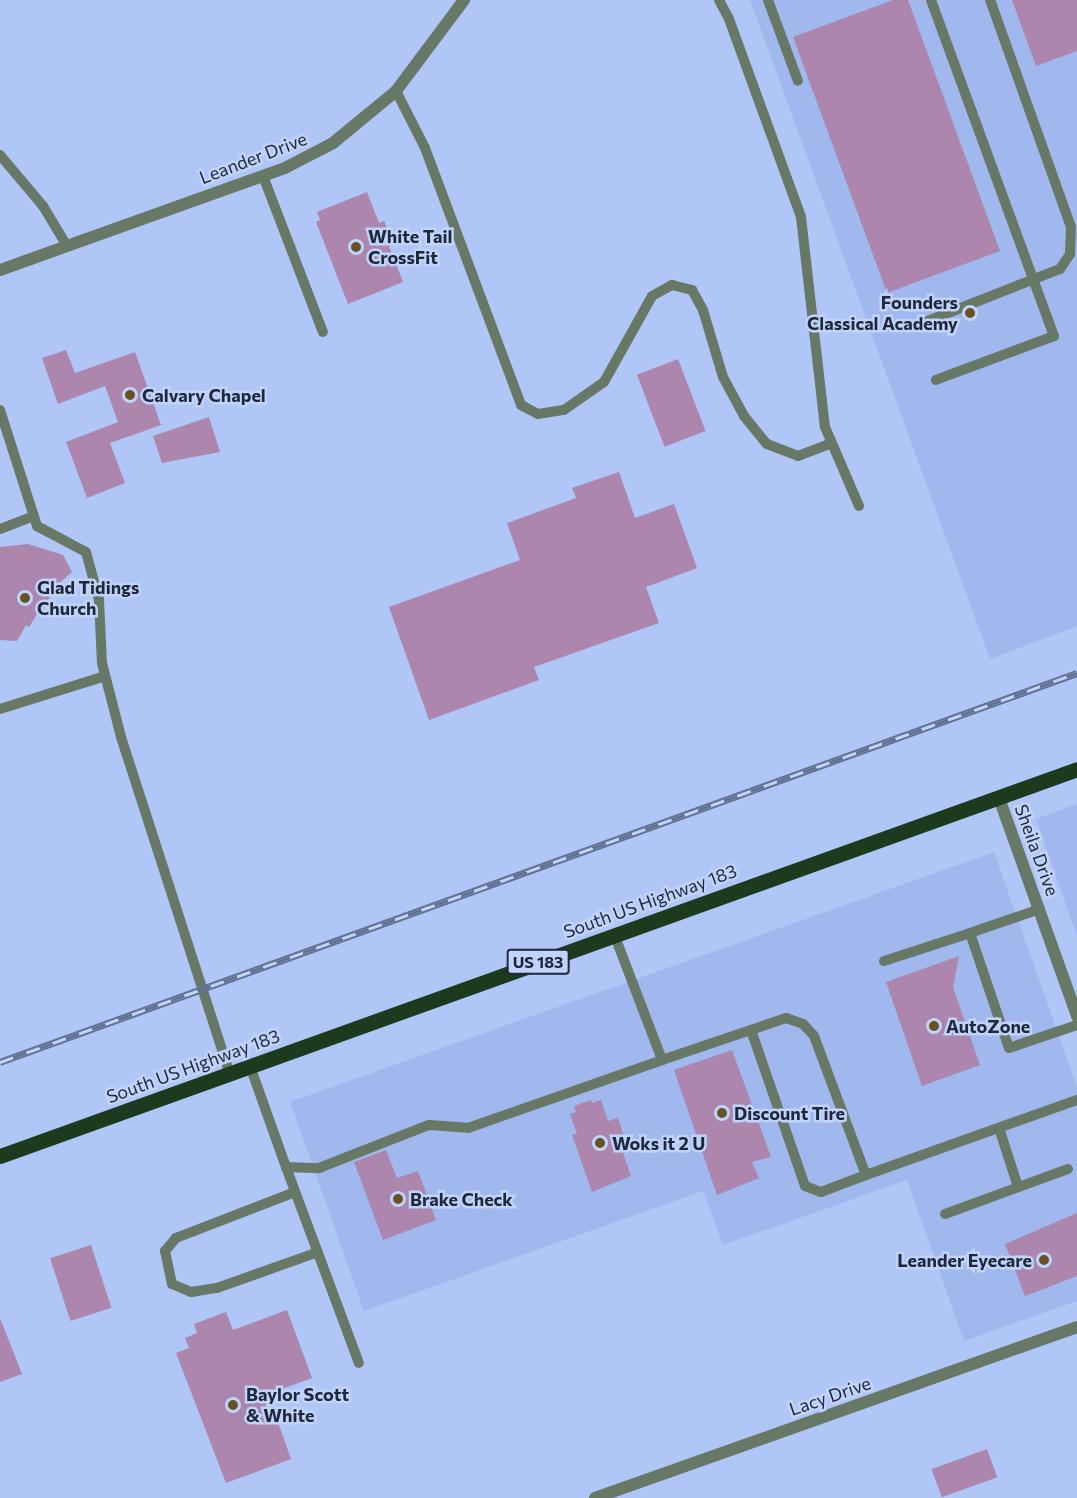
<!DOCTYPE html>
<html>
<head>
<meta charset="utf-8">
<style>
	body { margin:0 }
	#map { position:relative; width:1077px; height:1498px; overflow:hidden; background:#afc6f6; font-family:Commissioner,sans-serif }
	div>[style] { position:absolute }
	.built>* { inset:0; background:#a0b8ed }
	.building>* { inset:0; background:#ac86ad; transform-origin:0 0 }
	.lane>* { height:10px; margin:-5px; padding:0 5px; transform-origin:5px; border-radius:5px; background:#687867 }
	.street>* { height:12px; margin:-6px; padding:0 6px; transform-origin:6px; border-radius:6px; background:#687867 }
	.primary>* { height:15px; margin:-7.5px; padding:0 7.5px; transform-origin:7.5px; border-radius:7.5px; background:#1c3a1d }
	.rail>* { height:7px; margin-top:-3.5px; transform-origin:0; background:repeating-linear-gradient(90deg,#c0d3fa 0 14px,#627292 0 28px); box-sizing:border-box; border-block:2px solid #627292 }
	.dots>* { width:16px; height:16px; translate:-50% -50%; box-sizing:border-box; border:3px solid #c0d3fa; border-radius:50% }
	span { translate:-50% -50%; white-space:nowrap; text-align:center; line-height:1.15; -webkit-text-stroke:5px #c0d3fa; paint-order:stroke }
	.shield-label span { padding:2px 4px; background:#c0d3fa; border:2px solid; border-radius:4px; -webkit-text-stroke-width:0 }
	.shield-label { font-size:16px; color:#1f283a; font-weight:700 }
	.street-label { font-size:18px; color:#1f283a }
	.poi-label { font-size:18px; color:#1f283a; font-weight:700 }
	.left { translate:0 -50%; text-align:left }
	.right { translate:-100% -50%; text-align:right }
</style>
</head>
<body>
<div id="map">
	<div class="built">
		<i style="clip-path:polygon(750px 0,1077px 0,1077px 626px,990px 659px)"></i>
		<i style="clip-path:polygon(1077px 804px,1077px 936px,1036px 819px)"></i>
		<i style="clip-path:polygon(994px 852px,1077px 1087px,1077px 1301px,964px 1341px,907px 1180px,723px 1245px,703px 1191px,364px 1311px,290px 1102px)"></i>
	</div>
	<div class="building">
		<i style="clip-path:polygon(893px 0,908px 0,1000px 251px,887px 293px,793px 37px)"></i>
		<i style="clip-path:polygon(1012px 0,1077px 0,1077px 51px,1036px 66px)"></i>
		<i style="clip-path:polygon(367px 192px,379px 223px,384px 221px,394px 244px,389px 246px,403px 282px,348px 304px,316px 222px,320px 220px,317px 212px)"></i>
		<i style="clip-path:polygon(66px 350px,75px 373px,135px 352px,161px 425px,110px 443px,125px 483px,87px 498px,66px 442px,118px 422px,105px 386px,58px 404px,42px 358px)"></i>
		<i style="left:678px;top:359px;width:77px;height:44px;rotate:69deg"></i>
		<i style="clip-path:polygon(209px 417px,220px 452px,162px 463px,153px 436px)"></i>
		<i style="clip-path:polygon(619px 472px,635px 518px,674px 504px,697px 568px,646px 587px,659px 623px,534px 667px,539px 680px,429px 720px,389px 607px,520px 560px,507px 523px,576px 498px,572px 488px)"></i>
		<i style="clip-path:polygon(28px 544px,63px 555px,72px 572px,56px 586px,42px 611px,39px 611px,29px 627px,26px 625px,17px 641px,0 640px,0 547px)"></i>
		<i style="clip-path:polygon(959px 956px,953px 987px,980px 1065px,922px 1086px,886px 982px)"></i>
		<i style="clip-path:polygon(732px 1050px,771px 1157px,752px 1162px,759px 1178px,717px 1195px,674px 1070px)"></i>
		<i style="clip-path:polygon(591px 1100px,592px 1103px,601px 1100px,608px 1121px,618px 1118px,629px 1151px,623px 1153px,631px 1176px,592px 1192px,572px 1135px,577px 1134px,570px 1114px,576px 1112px,574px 1106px)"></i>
		<i style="clip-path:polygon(386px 1150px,397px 1178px,418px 1171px,436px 1220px,383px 1240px,354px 1162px)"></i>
		<i style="clip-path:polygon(1077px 1213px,1077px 1276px,1025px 1296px,1005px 1244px)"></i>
		<i style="left:91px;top:1245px;width:66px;height:43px;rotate:72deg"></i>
		<i style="clip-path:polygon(287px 1310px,312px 1378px,268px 1394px,291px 1459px,226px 1483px,176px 1353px,189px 1348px,185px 1338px,197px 1333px,194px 1324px,226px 1312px,233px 1330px)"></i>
		<i style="clip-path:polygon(0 1318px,22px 1374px,0 1382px)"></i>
		<i style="left:987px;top:1449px;width:30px;height:59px;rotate:70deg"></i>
	</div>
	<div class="lane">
		<i style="left:719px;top:0;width:21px;rotate:62deg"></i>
		<i style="left:729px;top:19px;width:211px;rotate:70deg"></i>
		<i style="left:801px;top:217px;width:211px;rotate:83.5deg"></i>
		<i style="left:825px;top:427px;width:86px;rotate:66.7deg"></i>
		<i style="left:768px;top:0;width:86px;rotate:69.7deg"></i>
		<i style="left:931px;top:0;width:358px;rotate:69.9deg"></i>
		<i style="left:1054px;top:336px;width:126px;rotate:159.6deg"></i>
		<i style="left:396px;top:91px;width:64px;rotate:63deg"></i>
		<i style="left:425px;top:148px;width:274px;rotate:69.5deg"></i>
		<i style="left:521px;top:405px;width:19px;rotate:28deg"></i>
		<i style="left:538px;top:414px;width:26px;rotate:-9deg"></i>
		<i style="left:564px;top:410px;width:49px;rotate:-35deg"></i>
		<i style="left:604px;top:382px;width:98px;rotate:-60.8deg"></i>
		<i style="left:652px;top:296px;width:23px;rotate:-29deg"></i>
		<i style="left:672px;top:285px;width:21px;rotate:14deg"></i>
		<i style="left:692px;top:290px;width:23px;rotate:61deg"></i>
		<i style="left:703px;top:310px;width:70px;rotate:73.4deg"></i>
		<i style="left:723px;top:377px;width:44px;rotate:61.7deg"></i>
		<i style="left:744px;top:416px;width:36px;rotate:51deg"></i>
		<i style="left:767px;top:444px;width:33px;rotate:21deg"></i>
		<i style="left:798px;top:456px;width:36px;rotate:-21deg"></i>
		<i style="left:0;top:155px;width:67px;rotate:49.9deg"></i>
		<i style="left:43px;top:206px;width:47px;rotate:59deg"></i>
		<i style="left:263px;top:176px;width:167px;rotate:69deg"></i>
		<i style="left:915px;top:326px;width:156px;rotate:-21.5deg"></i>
		<i style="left:1060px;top:269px;width:18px;rotate:-56deg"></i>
		<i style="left:1070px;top:254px;width:27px;rotate:-88deg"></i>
		<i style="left:1071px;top:227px;width:241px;rotate:-109.6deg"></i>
		<i style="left:0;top:410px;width:122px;rotate:72.3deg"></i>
		<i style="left:37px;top:526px;width:55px;rotate:28deg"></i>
		<i style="left:86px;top:552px;width:50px;rotate:74.8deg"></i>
		<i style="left:99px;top:600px;width:63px;rotate:87.3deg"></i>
		<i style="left:102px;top:663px;width:76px;rotate:75.6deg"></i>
		<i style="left:121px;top:737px;width:354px;rotate:72.1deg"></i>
		<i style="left:0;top:529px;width:36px;rotate:-21deg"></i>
		<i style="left:0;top:709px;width:110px;rotate:-17.4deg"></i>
		<i style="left:970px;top:933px;width:74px;rotate:-18.9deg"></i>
		<i style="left:614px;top:934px;width:135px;rotate:69.1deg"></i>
		<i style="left:662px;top:1060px;width:131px;rotate:-18.7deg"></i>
		<i style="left:786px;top:1018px;width:18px;rotate:19deg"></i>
		<i style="left:803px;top:1024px;width:16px;rotate:47deg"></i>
		<i style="left:814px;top:1036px;width:148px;rotate:69.5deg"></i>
		<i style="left:866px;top:1175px;width:224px;rotate:-19.6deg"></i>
		<i style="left:884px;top:961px;width:90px;rotate:-18deg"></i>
		<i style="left:970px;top:933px;width:121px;rotate:71.3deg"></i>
		<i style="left:1009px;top:1048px;width:72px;rotate:-18.7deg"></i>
		<i style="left:751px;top:1030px;width:165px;rotate:70.9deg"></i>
		<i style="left:805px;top:1186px;width:17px;rotate:21deg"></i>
		<i style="left:821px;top:1192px;width:48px;rotate:-20.7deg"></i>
		<i style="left:250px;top:1066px;width:107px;rotate:70.4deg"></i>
		<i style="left:286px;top:1167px;width:33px;rotate:2deg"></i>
		<i style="left:319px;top:1168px;width:118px;rotate:-21.4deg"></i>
		<i style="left:429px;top:1125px;width:39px;rotate:4deg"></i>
		<i style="left:468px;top:1128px;width:206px;rotate:-19.3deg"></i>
		<i style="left:999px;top:1128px;width:62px;rotate:72.1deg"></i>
		<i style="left:286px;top:1167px;width:209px;rotate:69.6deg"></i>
		<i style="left:295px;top:1192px;width:128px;rotate:158.9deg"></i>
		<i style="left:176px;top:1238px;width:17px;rotate:130deg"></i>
		<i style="left:165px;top:1251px;width:34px;rotate:78deg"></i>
		<i style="left:172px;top:1284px;width:21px;rotate:23deg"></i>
		<i style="left:191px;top:1292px;width:26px;rotate:-9deg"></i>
		<i style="left:217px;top:1288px;width:107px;rotate:-19.6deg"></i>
		<i style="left:945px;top:1214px;width:131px;rotate:-20.1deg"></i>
	</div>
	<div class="street">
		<i style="left:0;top:270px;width:303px;rotate:-19.7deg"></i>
		<i style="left:285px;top:168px;width:54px;rotate:-27.5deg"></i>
		<i style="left:333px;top:143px;width:82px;rotate:-39.5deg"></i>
		<i style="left:396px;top:91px;width:114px;rotate:-53.2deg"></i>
		<i style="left:999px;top:798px;width:232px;rotate:70.3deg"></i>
		<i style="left:595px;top:1498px;width:511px;rotate:-19.53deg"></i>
	</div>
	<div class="primary">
		<i style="left:0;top:1156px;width:1144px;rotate:-19.76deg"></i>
	</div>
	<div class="rail">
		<i style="left:0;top:1062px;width:1145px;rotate:-19.86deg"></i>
	</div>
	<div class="dots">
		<i style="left:356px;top:247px;background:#685221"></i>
		<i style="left:970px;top:313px;background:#685221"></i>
		<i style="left:130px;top:395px;background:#685221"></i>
		<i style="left:25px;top:598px;background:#685221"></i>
		<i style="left:934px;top:1026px;background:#685221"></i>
		<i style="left:722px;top:1113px;background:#685221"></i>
		<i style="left:600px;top:1143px;background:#685221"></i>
		<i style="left:398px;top:1199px;background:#685221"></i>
		<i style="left:1044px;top:1260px;background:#685221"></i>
		<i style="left:233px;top:1405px;background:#685221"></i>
	</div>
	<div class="shield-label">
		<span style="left:538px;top:962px">US 183</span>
	</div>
	<div class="street-label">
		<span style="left:253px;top:158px;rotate:-21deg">Leander Drive</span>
		<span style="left:1037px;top:850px;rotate:70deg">Sheila Drive</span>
		<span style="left:650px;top:901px;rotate:-20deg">South US Highway 183</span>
		<span style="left:193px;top:1066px;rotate:-20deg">South US Highway 183</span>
		<span style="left:830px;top:1396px;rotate:-19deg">Lacy Drive</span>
	</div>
	<div class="poi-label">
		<span class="left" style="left:368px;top:247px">White Tail<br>CrossFit</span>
		<span class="right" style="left:958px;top:313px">Founders<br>Classical Academy</span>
		<span class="left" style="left:142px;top:395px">Calvary Chapel</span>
		<span class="left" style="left:37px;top:598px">Glad Tidings<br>Church</span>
		<span class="left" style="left:946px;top:1026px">AutoZone</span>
		<span class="left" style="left:734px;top:1113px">Discount Tire</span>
		<span class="left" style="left:612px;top:1143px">Woks it 2 U</span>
		<span class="left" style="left:410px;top:1199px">Brake Check</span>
		<span class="right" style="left:1032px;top:1260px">Leander Eyecare</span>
		<span class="left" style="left:246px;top:1405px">Baylor Scott<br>&amp; White</span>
	</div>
</div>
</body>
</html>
